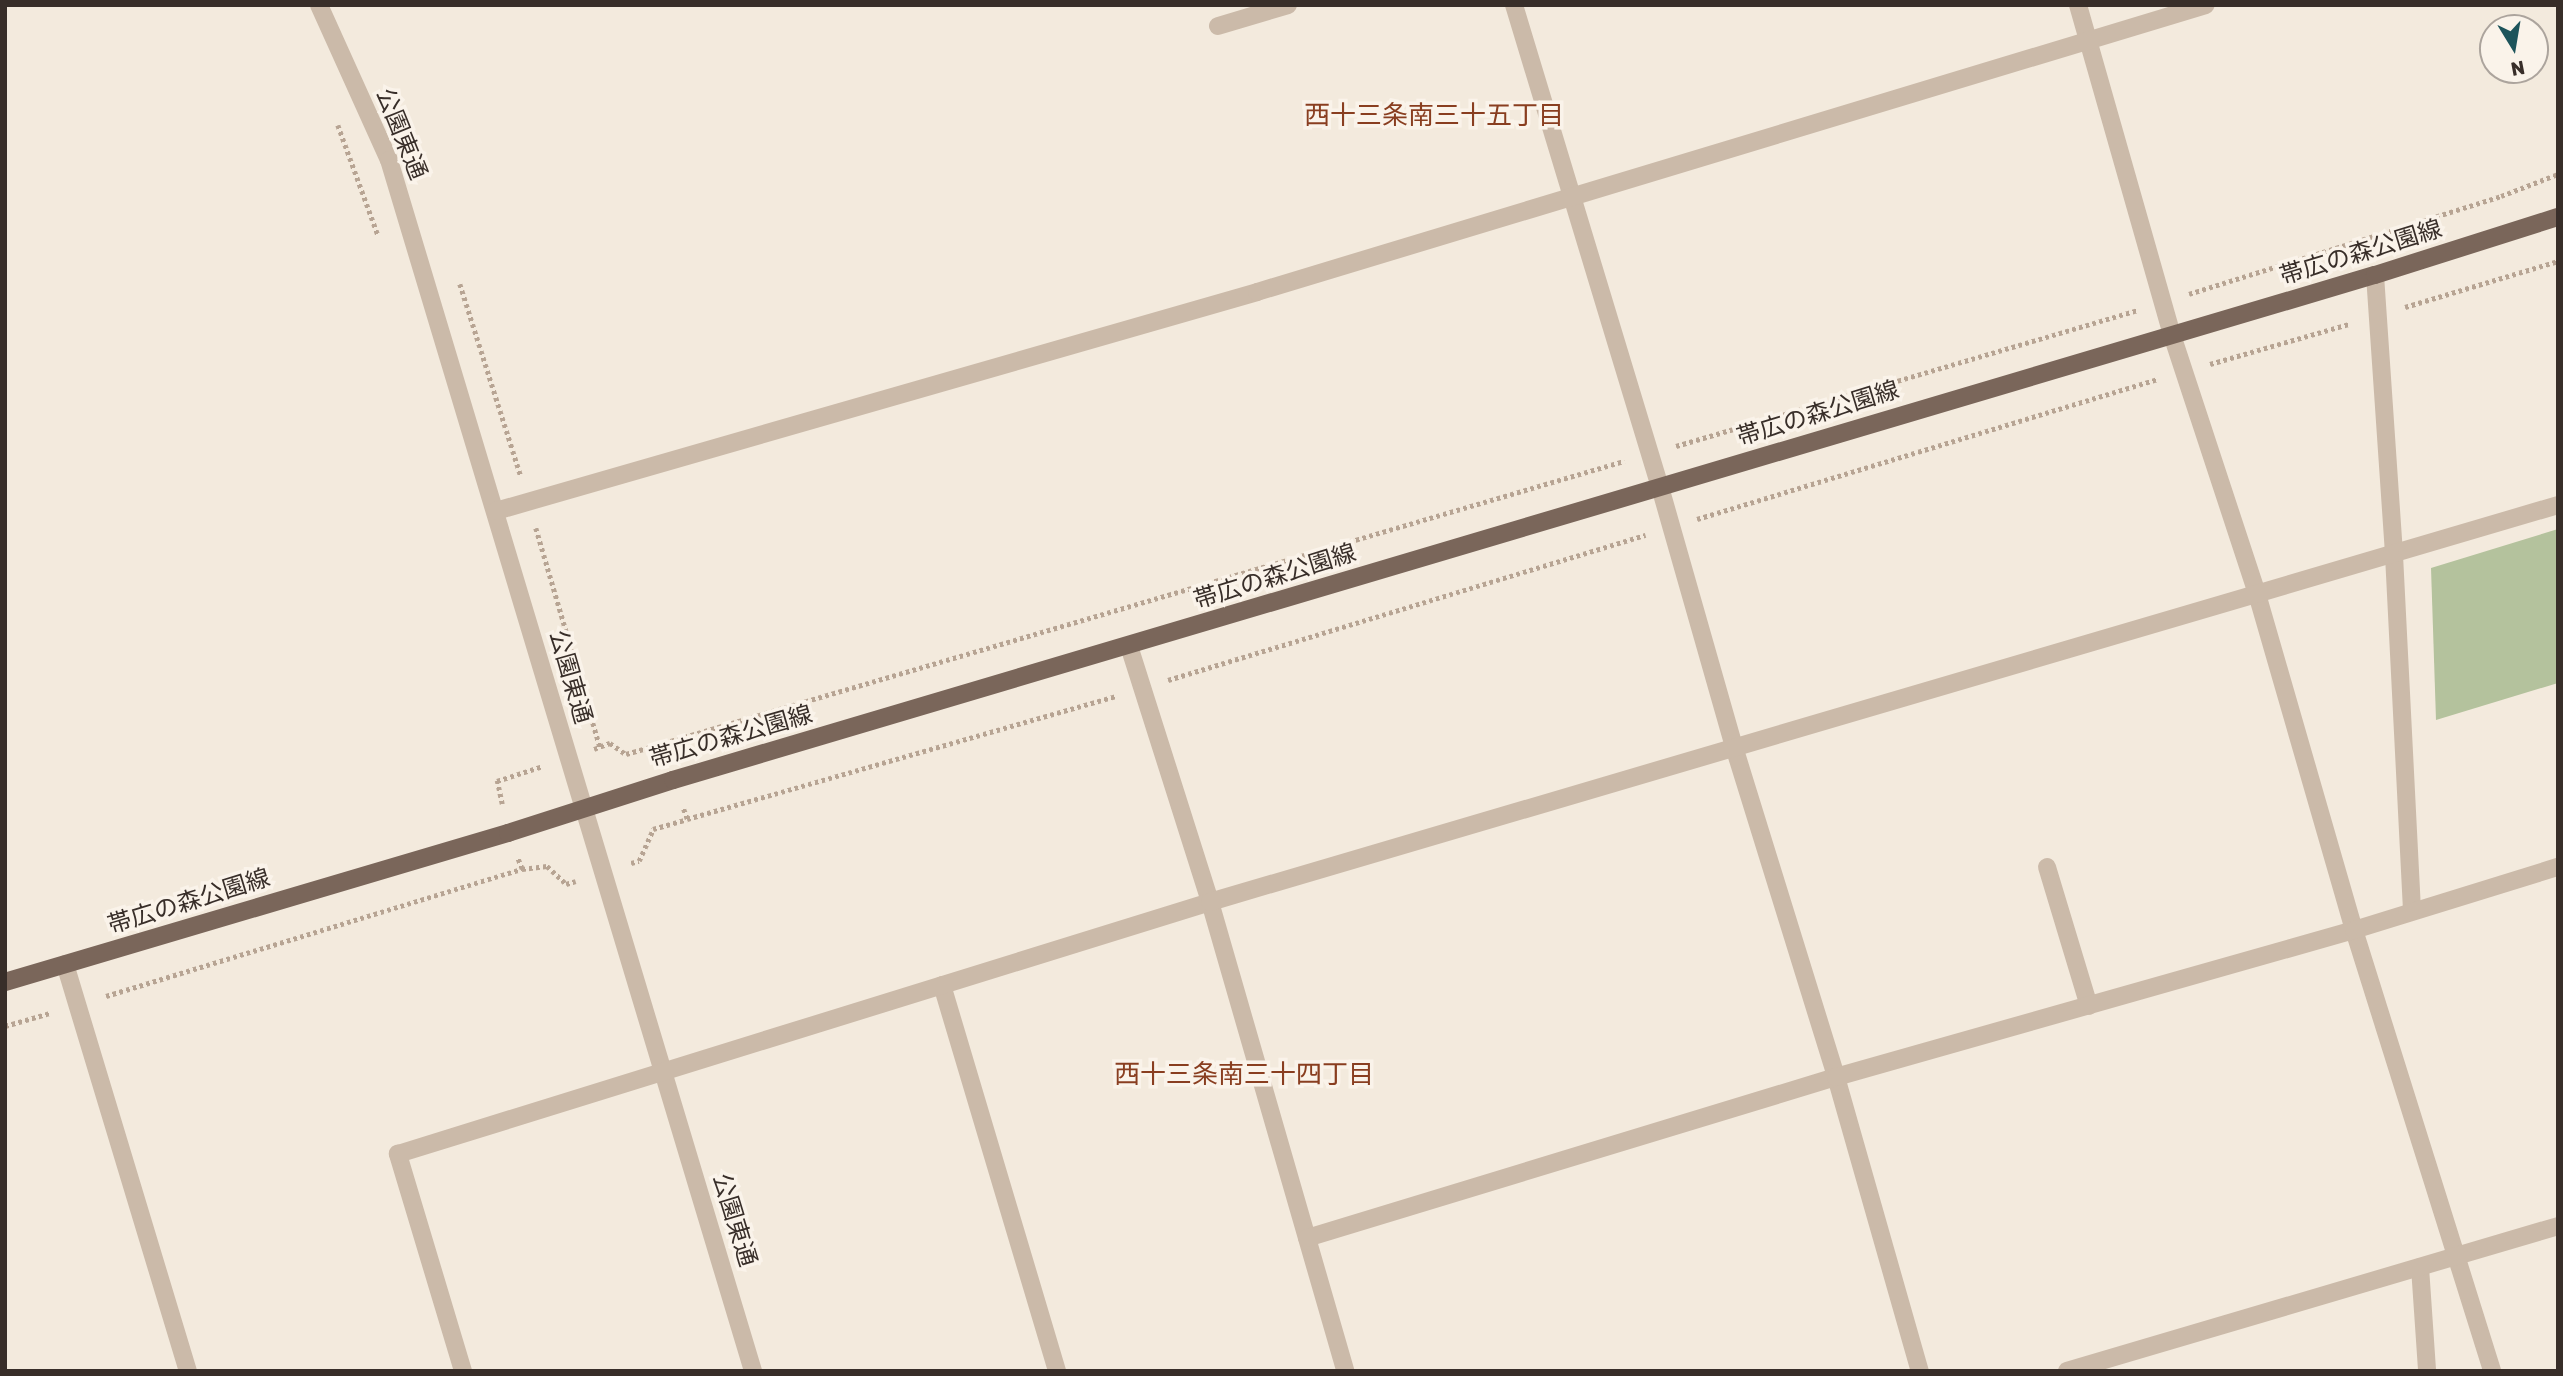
<!DOCTYPE html>
<html>
<head>
<meta charset="utf-8">
<style>
	body { margin:0 }
	#map { position:relative; width:2563px; height:1376px; overflow:hidden; background:#f3eadd; font-family:Rubik,"Noto Sans JP",sans-serif }
	div>[style] { position:absolute }
	.green>* { inset:0; background:#b4c29d }
	.path>* { height:4.5px; margin-top:-2.25px; transform-origin:0; background:repeating-linear-gradient(90deg,#b7a493 0 3.5px,transparent 0 7px) }
	.minor>* { height:18px; margin:-9px; padding:0 9px; transform-origin:9px; border-radius:9px; background:#cbbaa9 }
	.major>* { height:18px; margin:-9px; padding:0 9px; transform-origin:9px; border-radius:9px; background:#7a665a }
	span { translate:-50% -50%; white-space:nowrap; text-align:center; line-height:1.15; -webkit-text-stroke:7px #faf3ea; paint-order:stroke }
	.street-label { font-size:24px; color:#382e29 }
	.neighbourhood-label { font-size:26px; color:#893e20 }
	.frame { position:absolute; inset:0; border:7px solid #382e29; pointer-events:none }
	.north { position:absolute; left:2479px; top:14px; width:70px; height:70px; box-sizing:border-box; background:#faf3ea; border:2px solid #aca49d; border-radius:50%; rotate:169deg; font-size:19px; font-weight:700; line-height:28px; text-align:center; color:#382e29 }
	.north::after { content:''; display:block; margin:auto; width:24px; height:32px; background:#1d545b; clip-path:polygon(50% 0,100% 100%,50% 72%,0 100%) }
</style>
</head>
<body>
<div id="map">
	<div class="green">
		<i style="clip-path:polygon(2558px 529px,2558px 683px,2436px 720px,2431px 568px)"></i>
	</div>
	<div class="path">
		<i style="left:338px;top:125px;width:117px;rotate:70deg"></i>
		<i style="left:460px;top:284px;width:201px;rotate:72.4deg"></i>
		<i style="left:2189px;top:294px;width:327px;rotate:-17.4deg"></i>
		<i style="left:2501px;top:196px;width:61px;rotate:-21.1deg"></i>
		<i style="left:2405px;top:307px;width:160px;rotate:-16.7deg"></i>
		<i style="left:2210px;top:364px;width:145px;rotate:-16.1deg"></i>
		<i style="left:1676px;top:446px;width:481px;rotate:-16.4deg"></i>
		<i style="left:1697px;top:519px;width:482px;rotate:-16.9deg"></i>
		<i style="left:536px;top:528px;width:228px;rotate:73.7deg"></i>
		<i style="left:1168px;top:680px;width:499px;rotate:-16.9deg"></i>
		<i style="left:664px;top:743px;width:1001px;rotate:-16.37deg"></i>
		<i style="left:594px;top:749px;width:17px;rotate:-21deg"></i>
		<i style="left:610px;top:743px;width:19px;rotate:35deg"></i>
		<i style="left:626px;top:754px;width:40px;rotate:-16deg"></i>
		<i style="left:664px;top:743px;width:10px;rotate:79deg"></i>
		<i style="left:502px;top:804px;width:24px;rotate:-102deg"></i>
		<i style="left:497px;top:781px;width:48px;rotate:-18.1deg"></i>
		<i style="left:687px;top:819px;width:446px;rotate:-16deg"></i>
		<i style="left:631px;top:863px;width:8px;rotate:-14deg"></i>
		<i style="left:639px;top:861px;width:35px;rotate:-66deg"></i>
		<i style="left:653px;top:829px;width:35px;rotate:-16deg"></i>
		<i style="left:687px;top:819px;width:12px;rotate:-110deg"></i>
		<i style="left:522px;top:869px;width:25px;rotate:-7deg"></i>
		<i style="left:547px;top:866px;width:26px;rotate:43deg"></i>
		<i style="left:566px;top:884px;width:10px;rotate:-17deg"></i>
		<i style="left:106px;top:996px;width:435px;rotate:-17deg"></i>
		<i style="left:522px;top:869px;width:11px;rotate:-112deg"></i>
		<i style="left:5px;top:1026px;width:47px;rotate:-16.1deg"></i>
	</div>
	<div class="minor">
		<i style="left:319px;top:5px;width:170px;rotate:65.7deg"></i>
		<i style="left:389px;top:160px;width:1265px;rotate:73.27deg"></i>
		<i style="left:1514px;top:5px;width:504px;rotate:73.15deg"></i>
		<i style="left:1660px;top:487px;width:273px;rotate:74.1deg"></i>
		<i style="left:1735px;top:750px;width:342px;rotate:72.8deg"></i>
		<i style="left:1836px;top:1077px;width:306px;rotate:74.1deg"></i>
		<i style="left:2078px;top:5px;width:343px;rotate:74.1deg"></i>
		<i style="left:2172px;top:335px;width:273px;rotate:71.8deg"></i>
		<i style="left:2257px;top:594px;width:350px;rotate:73.9deg"></i>
		<i style="left:2354px;top:930px;width:462px;rotate:72.6deg"></i>
		<i style="left:1218px;top:26px;width:73px;rotate:-16.7deg"></i>
		<i style="left:2375px;top:275px;width:281px;rotate:86.1deg"></i>
		<i style="left:2394px;top:555px;width:356px;rotate:87.1deg"></i>
		<i style="left:496px;top:511px;width:792px;rotate:-16.05deg"></i>
		<i style="left:1257px;top:292px;width:991px;rotate:-16.83deg"></i>
		<i style="left:1129px;top:646px;width:269px;rotate:72.4deg"></i>
		<i style="left:1210px;top:902px;width:488px;rotate:73.9deg"></i>
		<i style="left:2047px;top:867px;width:145px;rotate:73.2deg"></i>
		<i style="left:65px;top:964px;width:425px;rotate:73.2deg"></i>
		<i style="left:942px;top:985px;width:403px;rotate:73.4deg"></i>
		<i style="left:1307px;top:1238px;width:553px;rotate:-16.93deg"></i>
		<i style="left:1836px;top:1077px;width:538px;rotate:-15.84deg"></i>
		<i style="left:2354px;top:930px;width:214px;rotate:-17.2deg"></i>
		<i style="left:2420px;top:1267px;width:104px;rotate:86.1deg"></i>
		<i style="left:463px;top:1371px;width:227px;rotate:-106.7deg"></i>
		<i style="left:398px;top:1154px;width:850px;rotate:-17.24deg"></i>
		<i style="left:1210px;top:902px;width:1405px;rotate:-16.41deg"></i>
		<i style="left:2067px;top:1371px;width:512px;rotate:-16.45deg"></i>
	</div>
	<div class="major">
		<i style="left:5px;top:982px;width:525px;rotate:-16.5deg"></i>
		<i style="left:508px;top:833px;width:173px;rotate:-17.8deg"></i>
		<i style="left:673px;top:780px;width:1775px;rotate:-16.53deg"></i>
		<i style="left:2375px;top:275px;width:192px;rotate:-17.6deg"></i>
	</div>
	<div class="street-label">
		<span style="left:401px;top:134px;rotate:68deg">公園東通</span>
		<span style="left:2361px;top:253px;rotate:-17deg">帯広の森公園線</span>
		<span style="left:1818px;top:414px;rotate:-17deg">帯広の森公園線</span>
		<span style="left:1275px;top:577px;rotate:-17deg">帯広の森公園線</span>
		<span style="left:570px;top:677px;rotate:74deg">公園東通</span>
		<span style="left:731px;top:737px;rotate:-16deg">帯広の森公園線</span>
		<span style="left:189px;top:902px;rotate:-17deg">帯広の森公園線</span>
		<span style="left:734px;top:1220px;rotate:73deg">公園東通</span>
	</div>
	<div class="neighbourhood-label">
		<span style="left:1434px;top:116px">西十三条南三十五丁目</span>
		<span style="left:1244px;top:1075px">西十三条南三十四丁目</span>
	</div>
	<div class="frame"></div>
	<div class="north">N</div>
</div>
</body>
</html>
